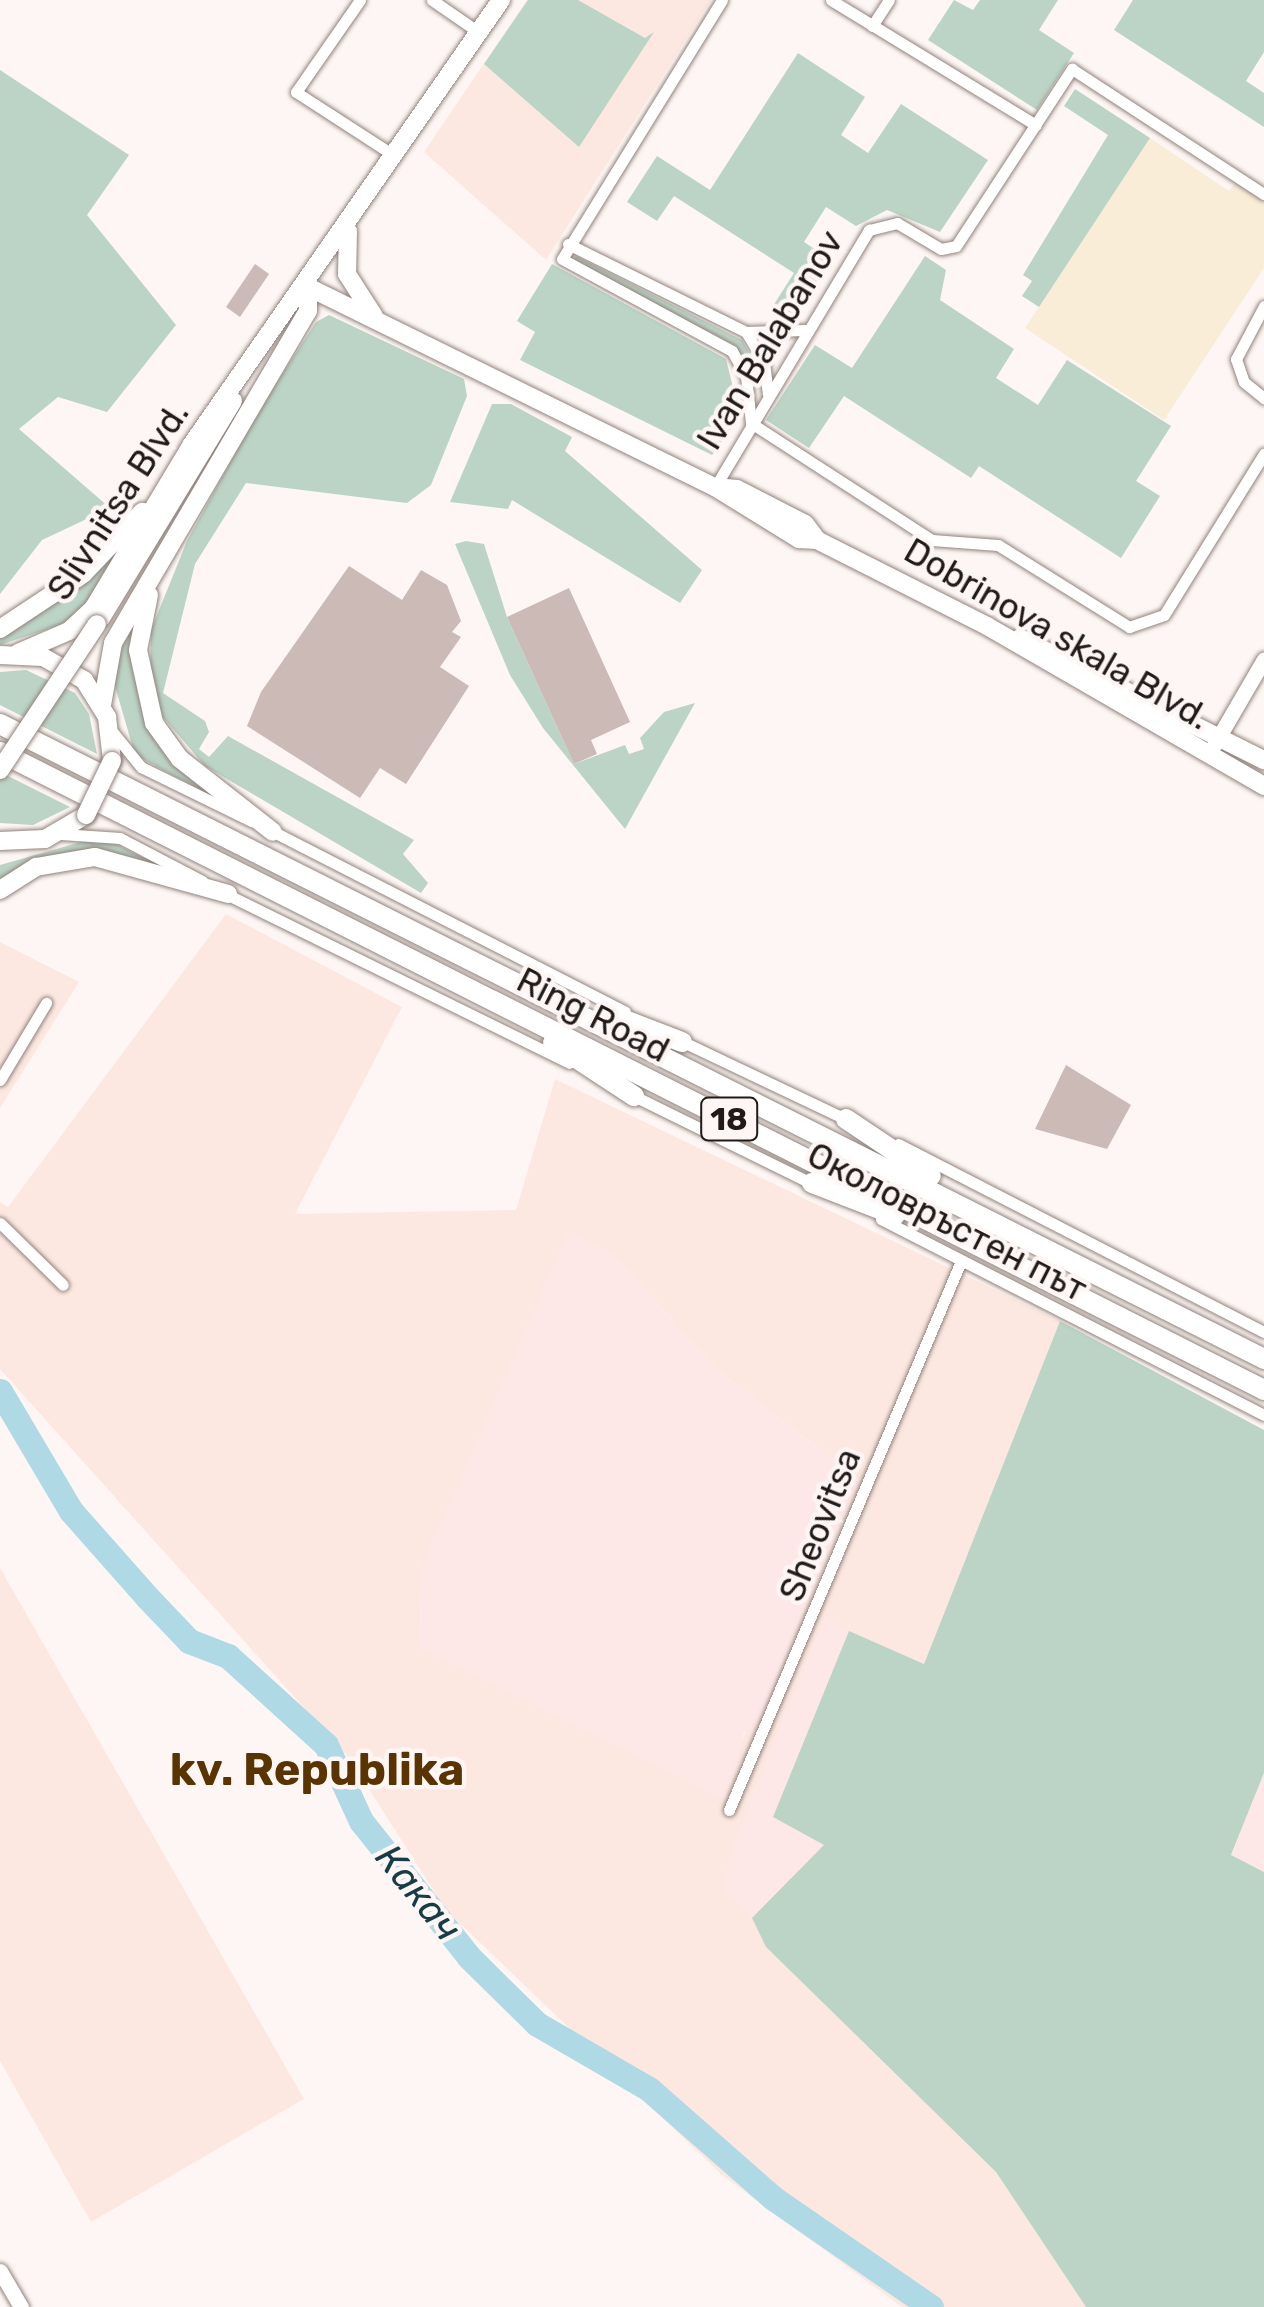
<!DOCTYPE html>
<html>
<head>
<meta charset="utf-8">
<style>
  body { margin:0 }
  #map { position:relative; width:1264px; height:2307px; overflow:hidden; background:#fdf6f4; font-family:Rubik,sans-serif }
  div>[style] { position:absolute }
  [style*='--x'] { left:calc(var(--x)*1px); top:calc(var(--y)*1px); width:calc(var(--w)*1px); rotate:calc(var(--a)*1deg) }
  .built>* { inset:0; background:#fde8e1 }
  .industrial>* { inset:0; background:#fee8e7 }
  .education>* { inset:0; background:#f9edd8 }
  .green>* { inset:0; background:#bbd4c6 }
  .river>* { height:25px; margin:-12.5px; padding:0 12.5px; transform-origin:12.5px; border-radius:12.5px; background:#aed9e5 }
  .building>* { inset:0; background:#cbbab5 }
  .roads { filter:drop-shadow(0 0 2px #91827c) drop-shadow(0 0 2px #91827c) }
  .minor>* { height:11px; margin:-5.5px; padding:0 5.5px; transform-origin:5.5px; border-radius:5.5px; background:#fff }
  .tertiary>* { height:15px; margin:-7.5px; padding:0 7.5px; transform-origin:7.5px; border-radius:7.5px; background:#fff }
  .secondary>* { height:18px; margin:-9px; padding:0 9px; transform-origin:9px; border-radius:9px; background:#fff }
  .primary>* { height:18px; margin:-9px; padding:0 9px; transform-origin:9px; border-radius:9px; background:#fff }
  .trunk>* { height:20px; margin:-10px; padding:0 10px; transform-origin:10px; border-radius:10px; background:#fff }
  .bridges { filter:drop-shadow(0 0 2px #91827c) drop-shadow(0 0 2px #91827c) }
  .primary-bridge>* { height:18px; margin:-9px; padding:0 9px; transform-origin:9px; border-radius:9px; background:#fff }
  span { translate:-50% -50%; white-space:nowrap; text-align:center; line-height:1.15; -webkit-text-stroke:9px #fdf6f4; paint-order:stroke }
  .shield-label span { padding:2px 8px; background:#fdf6f4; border:2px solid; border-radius:8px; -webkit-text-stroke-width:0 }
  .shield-label { font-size:32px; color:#201a18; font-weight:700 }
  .street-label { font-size:35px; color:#201a18 }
  .water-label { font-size:38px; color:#163d47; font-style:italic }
  .district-label { font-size:45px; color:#593400; font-weight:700 }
</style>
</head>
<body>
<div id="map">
  <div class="built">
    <i style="clip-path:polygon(527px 0,711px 0,546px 260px,424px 152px)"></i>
    <i style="clip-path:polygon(evenodd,226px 914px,402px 1007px,295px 1214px,516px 1210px,555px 1079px,1060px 1321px,924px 1664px,849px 1632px,824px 1844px,766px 1947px,996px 2172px,1086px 2307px,902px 2307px,722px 2175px,446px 1910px,349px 1758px,0 1369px,0 1202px,8px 1207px,226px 914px,612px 1253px,716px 1369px,859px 1480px,739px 1747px,420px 1649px,421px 1570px,612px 1253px)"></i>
    <i style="clip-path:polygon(0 942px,79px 982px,0 1108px)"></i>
    <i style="clip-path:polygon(0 1568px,304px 2099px,91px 2222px,0 2061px)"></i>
  </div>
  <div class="industrial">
    <i style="clip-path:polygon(568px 1232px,612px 1253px,716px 1369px,859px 1480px,759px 1723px,744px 1733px,726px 1800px,420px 1649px,421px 1570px)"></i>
    <i style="clip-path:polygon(825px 1616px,849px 1631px,773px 1817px,824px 1844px,752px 1918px,723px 1891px,731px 1850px)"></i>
    <i style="clip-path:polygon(1264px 1773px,1264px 1872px,1231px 1856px)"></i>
  </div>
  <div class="education">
    <i style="clip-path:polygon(1150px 138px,1229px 191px,1236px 182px,1264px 201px,1264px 268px,1164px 420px,1025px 328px)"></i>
  </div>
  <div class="green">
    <i style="clip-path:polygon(528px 0,578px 0,645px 38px,654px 32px,579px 147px,484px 64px)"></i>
    <i style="clip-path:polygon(954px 0,973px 10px,980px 0,1058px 0,1039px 30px,1074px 53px,1037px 110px,928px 40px)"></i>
    <i style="clip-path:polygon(1133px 0,1264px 0,1264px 52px,1246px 81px,1264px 93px,1264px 127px,1114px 30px)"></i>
    <i style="clip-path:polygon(798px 53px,865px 97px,841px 135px,868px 153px,901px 104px,988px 160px,940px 232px,887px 210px,856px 226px,826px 207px,804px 242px,831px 260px,793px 319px,773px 306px,794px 273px,674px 196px,657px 221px,627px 202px,657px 156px,710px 190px)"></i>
    <i style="clip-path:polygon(0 70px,129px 155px,87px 215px,176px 325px,107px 412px,58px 397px,19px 429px,110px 508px,42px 540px,0 594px)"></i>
    <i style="clip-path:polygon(1075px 89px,1150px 138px,1039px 307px,1022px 296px,1032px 281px,1023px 275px,1108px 135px,1064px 106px)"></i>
    <i style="clip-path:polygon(576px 256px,742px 340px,760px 372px,752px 374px,736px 346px,572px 263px)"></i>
    <i style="clip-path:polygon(925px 256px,946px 270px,940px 300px,1014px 349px,996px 378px,1038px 405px,1067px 360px,1171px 426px,1136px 481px,1160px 496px,1121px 558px,979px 466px,971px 478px,844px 396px,809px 448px,766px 420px,815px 345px,852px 368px)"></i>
    <i style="clip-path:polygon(552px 264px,726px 359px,740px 416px,712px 455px,520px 360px,535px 332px,517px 321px)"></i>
    <i style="clip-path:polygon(329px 315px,464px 379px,467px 396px,431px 485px,407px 503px,246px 483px,195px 564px,163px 693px,205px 721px,209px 732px,199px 749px,209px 757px,228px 736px,414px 840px,403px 854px,428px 883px,421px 893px,205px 766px,163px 717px,150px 674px,151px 630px,187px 541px,259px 410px,316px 322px)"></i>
    <i style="clip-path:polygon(492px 404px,511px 404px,572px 437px,565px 451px,702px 570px,680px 603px,512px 500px,508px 509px,450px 502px)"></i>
    <i style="clip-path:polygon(466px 541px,484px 544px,507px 617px,574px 764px,625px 745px,629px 754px,644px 749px,640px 738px,664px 712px,695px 703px,625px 829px,543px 728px,510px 675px,455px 544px)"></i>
    <i style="clip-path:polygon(124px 544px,78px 619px,0 645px,0 636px)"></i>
    <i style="clip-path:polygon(135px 617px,132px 662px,145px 715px,225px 803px,135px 755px,110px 669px)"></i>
    <i style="clip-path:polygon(26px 670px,75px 693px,89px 714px,97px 754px,0 705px,0 672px)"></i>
    <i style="clip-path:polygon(0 772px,70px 807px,33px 825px,0 823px)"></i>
    <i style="clip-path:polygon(88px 840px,109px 841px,177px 874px,82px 850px,46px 856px,0 882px,0 865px)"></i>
    <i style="clip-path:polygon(1060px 1321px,1264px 1430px,1264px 1773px,1231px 1855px,1264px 1872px,1264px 2307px,1086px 2307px,996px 2172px,766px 1947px,752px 1918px,824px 1845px,773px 1817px,849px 1631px,924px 1664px)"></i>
  </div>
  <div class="river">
    <i style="--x:0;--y:1391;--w:139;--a:59.4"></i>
    <i style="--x:71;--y:1511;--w:115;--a:48.5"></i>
    <i style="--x:147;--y:1597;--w:61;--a:46.3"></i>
    <i style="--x:189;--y:1641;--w:42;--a:21"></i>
    <i style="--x:228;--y:1656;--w:132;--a:42.2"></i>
    <i style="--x:326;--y:1745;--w:84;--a:65.3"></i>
    <i style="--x:361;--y:1821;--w:174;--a:51.5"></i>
    <i style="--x:469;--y:1957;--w:95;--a:44.6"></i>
    <i style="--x:537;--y:2024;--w:129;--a:30.1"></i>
    <i style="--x:649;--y:2089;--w:165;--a:41.3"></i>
    <i style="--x:773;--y:2198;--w:192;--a:34.6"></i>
  </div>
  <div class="building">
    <i style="clip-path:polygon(255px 264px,269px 274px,240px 317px,226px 307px)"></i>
    <i style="clip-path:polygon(349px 566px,402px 600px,421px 570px,447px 585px,461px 621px,452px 632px,461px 637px,440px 667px,469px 686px,406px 784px,380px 768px,360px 798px,247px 726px,261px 692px)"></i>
    <i style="clip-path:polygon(569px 588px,630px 722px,591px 740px,597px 754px,574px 764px,507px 617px)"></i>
    <i style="clip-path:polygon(1066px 1065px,1131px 1105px,1107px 1149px,1035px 1129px)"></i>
  </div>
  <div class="roads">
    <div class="minor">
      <i style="--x:360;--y:0;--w:112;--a:124.8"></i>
      <i style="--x:296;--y:92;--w:118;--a:32.9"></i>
      <i style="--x:432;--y:0;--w:55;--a:34.6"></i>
      <i style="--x:722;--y:0;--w:304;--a:121.7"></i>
      <i style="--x:562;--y:259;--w:193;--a:28.4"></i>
      <i style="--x:732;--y:351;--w:29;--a:61"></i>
      <i style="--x:746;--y:376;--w:47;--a:83.9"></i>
      <i style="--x:751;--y:423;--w:216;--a:32.9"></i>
      <i style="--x:932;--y:540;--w:66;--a:4.3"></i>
      <i style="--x:998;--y:545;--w:155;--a:32"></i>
      <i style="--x:1129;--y:627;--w:37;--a:-19"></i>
      <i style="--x:1164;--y:615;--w:190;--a:-58.2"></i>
      <i style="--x:831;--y:0;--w:240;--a:31.4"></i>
      <i style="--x:872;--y:26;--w:31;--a:-57"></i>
      <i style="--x:568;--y:244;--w:199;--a:26.3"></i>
      <i style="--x:746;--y:332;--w:58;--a:-2"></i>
      <i style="--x:1264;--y:306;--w:60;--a:117.8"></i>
      <i style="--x:1236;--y:359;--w:24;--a:71"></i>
      <i style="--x:1244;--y:382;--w:26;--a:39"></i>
      <i style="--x:746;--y:332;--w:35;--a:59"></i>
      <i style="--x:764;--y:362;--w:32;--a:83"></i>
      <i style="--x:715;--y:487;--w:300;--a:-59.1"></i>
      <i style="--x:869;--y:230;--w:29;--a:-14"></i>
      <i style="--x:897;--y:223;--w:51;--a:30.6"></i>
      <i style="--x:941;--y:249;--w:15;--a:-11"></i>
      <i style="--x:956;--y:246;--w:212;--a:-56.8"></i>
      <i style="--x:1072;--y:69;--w:229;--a:33.1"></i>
      <i style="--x:111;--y:730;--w:48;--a:51"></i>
      <i style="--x:141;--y:767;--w:123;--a:26.1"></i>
      <i style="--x:268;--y:829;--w:401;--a:27.1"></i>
      <i style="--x:61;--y:834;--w:59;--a:3.9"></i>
      <i style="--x:120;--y:838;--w:93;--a:27.7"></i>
      <i style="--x:222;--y:892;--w:387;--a:26.2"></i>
      <i style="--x:677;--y:1039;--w:191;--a:25.4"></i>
      <i style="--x:0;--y:1080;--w:90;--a:-59.1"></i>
      <i style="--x:630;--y:1094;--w:206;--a:26.2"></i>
      <i style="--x:898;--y:1144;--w:411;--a:27.2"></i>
      <i style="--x:881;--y:1219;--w:430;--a:27.1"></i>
      <i style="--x:0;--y:1223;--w:88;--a:44.5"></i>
      <i style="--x:729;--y:1810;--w:596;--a:-67.09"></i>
    </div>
    <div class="tertiary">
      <i style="--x:1214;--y:745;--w:99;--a:-59.8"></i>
      <i style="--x:0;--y:2271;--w:42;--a:59.7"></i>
    </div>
    <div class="secondary">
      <i style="--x:308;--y:287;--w:453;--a:26.2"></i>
      <i style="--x:715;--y:487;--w:99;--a:31.8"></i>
      <i style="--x:799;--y:539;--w:18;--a:3"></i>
      <i style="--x:817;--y:540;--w:191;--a:26.8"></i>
      <i style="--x:987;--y:626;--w:320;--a:30"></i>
      <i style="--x:715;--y:487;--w:22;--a:5"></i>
      <i style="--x:737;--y:489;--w:76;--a:27.2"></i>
      <i style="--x:805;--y:524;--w:20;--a:53"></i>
      <i style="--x:1020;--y:638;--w:273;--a:26.6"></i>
    </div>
    <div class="primary">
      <i style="--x:348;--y:231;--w:43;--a:91.3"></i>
      <i style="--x:347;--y:274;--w:50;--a:57.3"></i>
      <i style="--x:149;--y:595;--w:56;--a:101.3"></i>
      <i style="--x:138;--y:650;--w:75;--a:77.6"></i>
      <i style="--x:154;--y:723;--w:44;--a:54.2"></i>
      <i style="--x:180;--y:759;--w:118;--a:38.1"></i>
      <i style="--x:101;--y:618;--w:254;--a:-58.7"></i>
      <i style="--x:0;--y:629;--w:100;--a:-33.5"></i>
      <i style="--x:83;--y:574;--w:86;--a:-46.4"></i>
      <i style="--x:18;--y:653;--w:56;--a:-23.3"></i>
      <i style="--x:69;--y:631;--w:33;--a:-43"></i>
      <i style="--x:93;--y:609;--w:192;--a:-59"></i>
      <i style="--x:192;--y:444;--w:541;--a:-55.16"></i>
      <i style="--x:0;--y:655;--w:43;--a:2.7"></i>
      <i style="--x:43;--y:657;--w:47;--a:29.3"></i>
      <i style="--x:84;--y:680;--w:44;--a:58.1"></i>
      <i style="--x:107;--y:717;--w:44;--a:83.5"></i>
      <i style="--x:102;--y:705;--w:63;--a:-79.9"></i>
      <i style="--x:113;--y:643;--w:385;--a:-59.6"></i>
      <i style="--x:308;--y:311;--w:24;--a:-90"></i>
      <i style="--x:0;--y:841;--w:45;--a:-2.5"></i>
      <i style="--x:45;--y:839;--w:48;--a:-30.3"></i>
      <i style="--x:0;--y:890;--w:43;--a:-32.6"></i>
      <i style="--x:36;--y:867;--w:60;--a:-9.6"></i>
      <i style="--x:95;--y:857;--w:138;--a:15.5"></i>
    </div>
    <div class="trunk">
      <i style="--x:0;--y:724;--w:1415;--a:26.67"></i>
      <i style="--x:0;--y:752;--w:1416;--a:26.78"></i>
      <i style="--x:612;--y:1015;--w:75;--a:21.1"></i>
      <i style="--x:553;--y:1043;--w:97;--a:33.2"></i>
      <i style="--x:846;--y:1119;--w:102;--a:33.8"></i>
      <i style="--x:812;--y:1183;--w:89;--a:21.1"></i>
    </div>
  </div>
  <div class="bridges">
    <div class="primary-bridge">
      <i style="--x:0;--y:770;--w:175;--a:-56.4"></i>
      <i style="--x:86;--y:815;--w:60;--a:-64.3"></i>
    </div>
  </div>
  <div class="shield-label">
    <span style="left:729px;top:1119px">18</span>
  </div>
  <div class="street-label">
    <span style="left:770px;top:340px;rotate:-59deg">Ivan Balabanov</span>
    <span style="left:118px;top:501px;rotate:-57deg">Slivnitsa Blvd.</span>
    <span style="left:1057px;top:634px;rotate:30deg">Dobrinova skala Blvd.</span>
    <span style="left:593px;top:1015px;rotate:27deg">Ring Road</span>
    <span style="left:947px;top:1222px;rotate:27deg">Околовръстен път</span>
    <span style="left:820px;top:1525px;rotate:-68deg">Sheovitsa</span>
  </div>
  <div class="water-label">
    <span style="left:418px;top:1893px;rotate:51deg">Какач</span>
  </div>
  <div class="district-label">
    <span style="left:317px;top:1770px">kv. Republika</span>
  </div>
</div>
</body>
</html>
